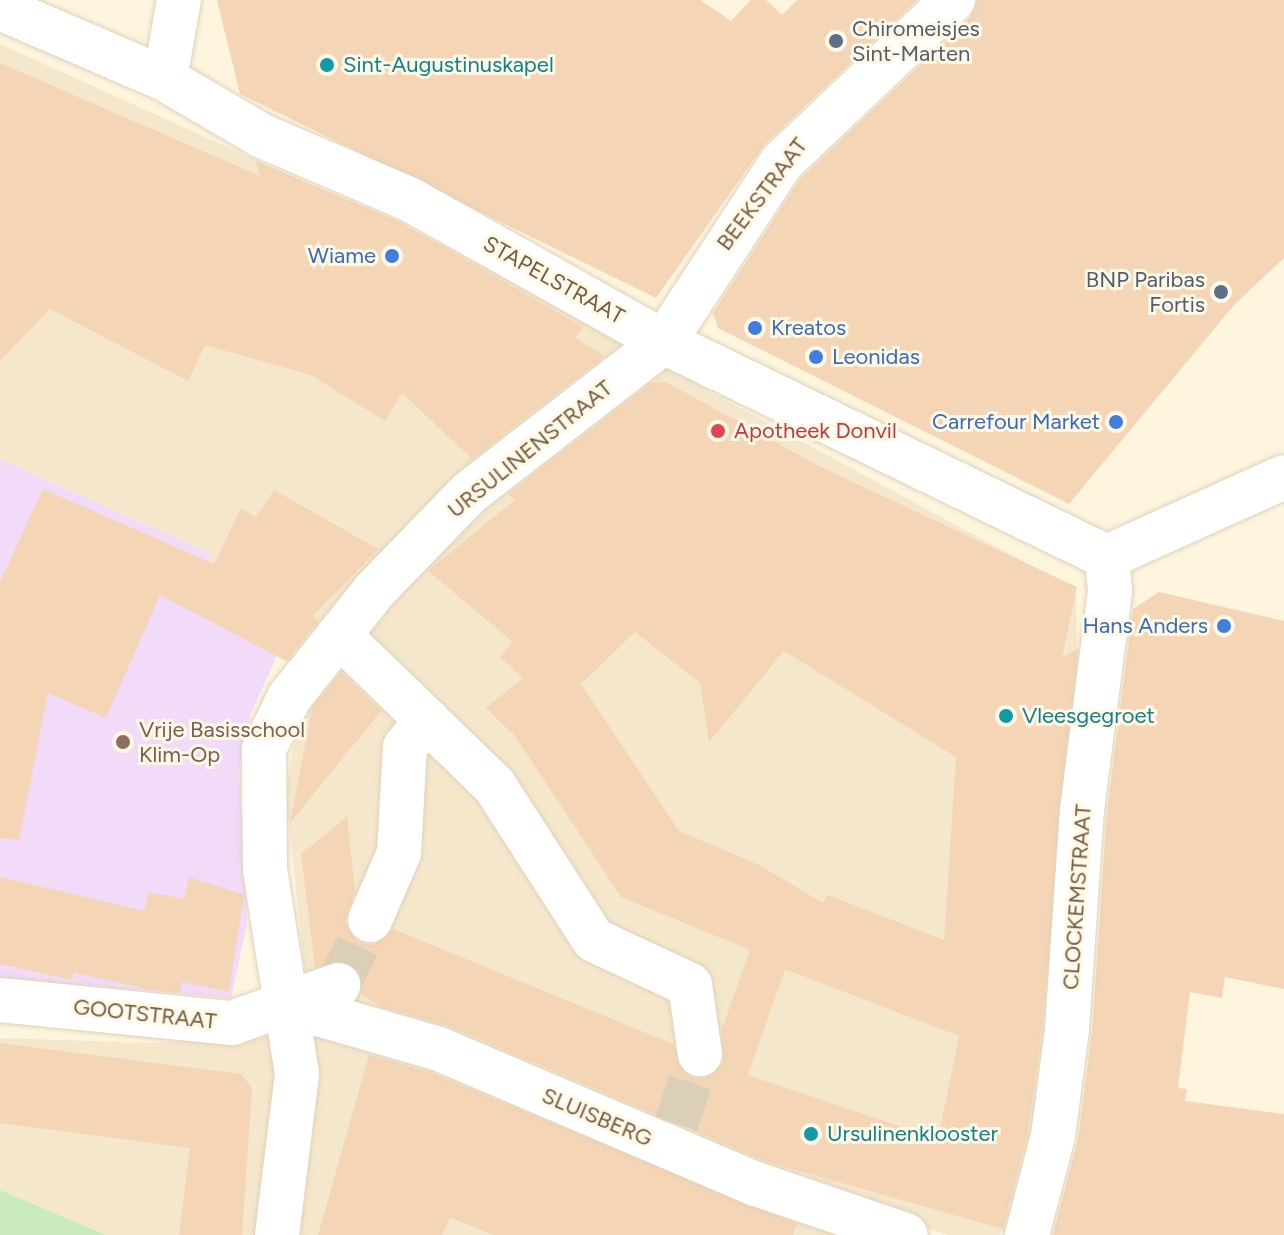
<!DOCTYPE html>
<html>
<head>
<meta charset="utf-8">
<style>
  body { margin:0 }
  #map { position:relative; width:1284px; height:1235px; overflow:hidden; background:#fdf5de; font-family:Figtree,sans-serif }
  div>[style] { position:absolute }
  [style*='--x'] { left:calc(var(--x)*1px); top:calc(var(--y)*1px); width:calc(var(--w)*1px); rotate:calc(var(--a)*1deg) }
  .residential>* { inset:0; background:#f5e7cc }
  .education>* { inset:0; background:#f2dbf9 }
  .green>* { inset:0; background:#caebbd }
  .building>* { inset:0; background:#f4d5b5 }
  .minor-tunnel>* { height:44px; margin-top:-22px; transform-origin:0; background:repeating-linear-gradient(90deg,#dbcfb8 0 44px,transparent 0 66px) }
  .roads { filter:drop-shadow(0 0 2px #e1d1ba) drop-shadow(0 0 2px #e1d1ba) }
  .minor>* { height:44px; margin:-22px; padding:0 22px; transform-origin:22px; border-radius:22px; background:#fff }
  .dots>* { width:22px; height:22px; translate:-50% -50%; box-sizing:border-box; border:4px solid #fff8e5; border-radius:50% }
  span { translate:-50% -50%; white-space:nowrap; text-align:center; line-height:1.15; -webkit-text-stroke:6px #fff8e5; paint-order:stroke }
  .service-label { font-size:22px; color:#4e5e75 }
  .left { translate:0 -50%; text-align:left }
  .right { translate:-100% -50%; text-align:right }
  .culture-label { font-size:22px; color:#0d838f }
  .street-label { font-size:22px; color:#745c45 }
  .shop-label { font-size:22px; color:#366cbe }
  .health-label { font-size:22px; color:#be3a42 }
  .education-label { font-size:22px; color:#785e54 }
</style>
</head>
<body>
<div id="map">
  <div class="residential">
    <i style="clip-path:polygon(0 44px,433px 240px,637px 347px,295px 663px,277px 656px,184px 605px,211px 554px,0 459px)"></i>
    <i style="clip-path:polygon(661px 365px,1076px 590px,1079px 734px,1046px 1084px,1013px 1224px,999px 1235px,949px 1235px,859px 1208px,342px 998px,305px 974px,286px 794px,294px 744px,318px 689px,455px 533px)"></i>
    <i style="clip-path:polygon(313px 1035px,386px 1046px,744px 1204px,847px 1235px,106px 1235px,0 1190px,0 1038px,151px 1043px)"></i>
  </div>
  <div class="education">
    <i style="clip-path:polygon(0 459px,211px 554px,184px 605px,277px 656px,251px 713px,239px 771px,247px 924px,231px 998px,0 978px)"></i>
  </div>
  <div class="green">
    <i style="clip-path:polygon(0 1190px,106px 1235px,0 1235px)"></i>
  </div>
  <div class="building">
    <i style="clip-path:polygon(217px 0,700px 0,731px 21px,751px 0,766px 0,782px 15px,797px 0,917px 0,764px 145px,656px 298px,240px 94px)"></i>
    <i style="clip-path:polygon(977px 0,1284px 0,1284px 258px,1234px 305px,1069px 504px,718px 328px,713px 313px,800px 179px,970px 18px)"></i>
    <i style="clip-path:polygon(0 63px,260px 176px,256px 161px,398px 221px,583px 327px,575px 338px,605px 356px,472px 459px,402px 393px,385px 421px,311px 375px,205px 345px,188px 381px,50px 309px,0 361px)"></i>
    <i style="clip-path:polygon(evenodd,666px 382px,821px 467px,1077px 587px,1062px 658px,1078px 648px,1042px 1027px,1028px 1131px,1003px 1229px,765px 1161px,449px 1026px,382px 1007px,361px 994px,361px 976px,343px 961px,315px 967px,301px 854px,347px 817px,355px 891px,345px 922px,359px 943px,374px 945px,393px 929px,673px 1044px,690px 1077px,704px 1079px,723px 1064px,722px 1029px,750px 950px,621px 897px,515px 736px,486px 708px,523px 678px,500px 657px,513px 642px,428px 571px,515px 500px,508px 494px,651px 383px,666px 382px,635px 632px,700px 683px,709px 742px,784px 651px,956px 757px,944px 940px,828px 895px,823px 903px,759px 865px,679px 831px,581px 684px,635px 632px,666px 382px,785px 969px,959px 1036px,938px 1139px,748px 1075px,785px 969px)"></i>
    <i style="clip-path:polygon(43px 489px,214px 564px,241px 508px,256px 517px,274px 490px,378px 549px,313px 616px,318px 621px,286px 661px,160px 595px,106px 718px,48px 693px,19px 840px,0 838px,0 582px)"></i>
    <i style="clip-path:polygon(1159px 592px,1284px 621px,1284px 989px,1225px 977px,1222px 998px,1190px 992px,1178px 1088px,1187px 1089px,1185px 1101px,1284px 1114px,1284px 1235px,1053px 1235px,1078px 1139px,1092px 1032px,1107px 812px,1133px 609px)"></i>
    <i style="clip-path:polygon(341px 672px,381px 711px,290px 823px,312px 709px)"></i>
    <i style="clip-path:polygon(0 877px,144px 911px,149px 892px,184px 899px,189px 877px,244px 895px,229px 992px,182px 982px,180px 993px,146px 989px,74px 973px,72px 980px,0 964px)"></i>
    <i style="clip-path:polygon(0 1043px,241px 1074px,252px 1088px,242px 1235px,179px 1235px,190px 1148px,0 1123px)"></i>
    <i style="clip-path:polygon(369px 1055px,431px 1073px,797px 1224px,793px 1235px,493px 1235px,450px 1217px,442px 1235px,318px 1235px)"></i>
  </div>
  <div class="minor-tunnel">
    <i style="--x:338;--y:985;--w:72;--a:-63.8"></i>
    <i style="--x:676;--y:1124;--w:74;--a:-71.1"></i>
  </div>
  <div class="roads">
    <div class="minor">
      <i style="--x:0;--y:8;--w:180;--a:23.3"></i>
      <i style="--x:165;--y:79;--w:113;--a:30.4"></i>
      <i style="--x:262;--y:136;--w:160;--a:23.2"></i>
      <i style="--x:409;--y:199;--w:292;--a:29.3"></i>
      <i style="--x:664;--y:342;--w:492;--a:25.9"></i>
      <i style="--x:165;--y:79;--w:80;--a:-80"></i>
      <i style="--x:1107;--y:557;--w:194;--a:-24.3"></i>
      <i style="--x:339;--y:635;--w:216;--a:44.1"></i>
      <i style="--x:494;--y:785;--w:184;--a:57.2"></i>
      <i style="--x:594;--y:940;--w:106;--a:25.1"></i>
      <i style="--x:690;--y:985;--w:70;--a:81.8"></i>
      <i style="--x:370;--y:920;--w:73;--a:-66.6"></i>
      <i style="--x:399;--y:853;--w:106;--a:-86.8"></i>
      <i style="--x:405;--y:747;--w:35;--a:-51"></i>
      <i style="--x:0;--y:1000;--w:233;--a:5.7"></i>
      <i style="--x:232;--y:1023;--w:113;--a:-19.7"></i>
      <i style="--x:287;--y:1005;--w:158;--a:16.1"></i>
      <i style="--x:439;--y:1049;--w:345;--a:23.1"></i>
      <i style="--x:756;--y:1184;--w:158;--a:18.8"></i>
      <i style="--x:277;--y:1235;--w:162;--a:-82.9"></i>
      <i style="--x:297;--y:1074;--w:207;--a:-98.9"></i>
      <i style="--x:265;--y:869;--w:120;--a:-90.5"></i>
      <i style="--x:264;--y:749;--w:57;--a:-63.9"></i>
      <i style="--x:289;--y:698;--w:137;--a:-51.5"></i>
      <i style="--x:374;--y:591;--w:136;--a:-45.9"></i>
      <i style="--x:469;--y:493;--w:247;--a:-37.8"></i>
      <i style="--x:664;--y:342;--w:214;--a:-56.8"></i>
      <i style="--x:781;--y:163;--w:237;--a:-43.5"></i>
      <i style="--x:1027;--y:1235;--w:102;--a:-75.3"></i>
      <i style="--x:1053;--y:1136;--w:108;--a:-82.5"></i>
      <i style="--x:1067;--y:1029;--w:220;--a:-86.1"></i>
      <i style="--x:1082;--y:810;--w:221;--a:-82.7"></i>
      <i style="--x:1110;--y:591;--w:34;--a:-95"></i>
    </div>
  </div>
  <div class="dots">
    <i style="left:836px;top:41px;background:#5c6f8a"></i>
    <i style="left:327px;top:65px;background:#0f9aa8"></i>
    <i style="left:392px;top:256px;background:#3f7fe0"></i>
    <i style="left:1221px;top:292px;background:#5c6f8a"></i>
    <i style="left:755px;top:328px;background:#3f7fe0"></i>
    <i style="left:816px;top:357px;background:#3f7fe0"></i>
    <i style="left:1116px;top:422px;background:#3f7fe0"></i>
    <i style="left:718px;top:431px;background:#e0444e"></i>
    <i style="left:1224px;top:626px;background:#3f7fe0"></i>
    <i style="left:1006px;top:716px;background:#0f9aa8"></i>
    <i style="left:123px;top:742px;background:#8d6e63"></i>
    <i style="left:811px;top:1134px;background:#0f9aa8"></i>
  </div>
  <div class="service-label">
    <span class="left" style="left:852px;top:41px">Chiromeisjes<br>Sint-Marten</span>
    <span class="right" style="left:1205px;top:292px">BNP Paribas<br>Fortis</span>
  </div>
  <div class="culture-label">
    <span class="left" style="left:343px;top:65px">Sint-Augustinuskapel</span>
    <span class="left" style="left:1022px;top:716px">Vleesgegroet</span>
    <span class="left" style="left:827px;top:1134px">Ursulinenklooster</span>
  </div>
  <div class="street-label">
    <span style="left:762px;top:194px;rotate:-53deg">BEEKSTRAAT</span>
    <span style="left:554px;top:280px;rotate:29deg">STAPELSTRAAT</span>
    <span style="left:530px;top:449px;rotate:-39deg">URSULINENSTRAAT</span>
    <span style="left:1077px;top:897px;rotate:-86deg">CLOCKEMSTRAAT</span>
    <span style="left:145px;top:1014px;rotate:6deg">GOOTSTRAAT</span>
    <span style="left:597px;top:1117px;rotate:23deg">SLUISBERG</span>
  </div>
  <div class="shop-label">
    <span class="right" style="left:376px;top:256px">Wiame</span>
    <span class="left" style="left:771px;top:328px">Kreatos</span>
    <span class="left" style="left:832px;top:357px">Leonidas</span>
    <span class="right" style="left:1100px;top:422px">Carrefour Market</span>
    <span class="right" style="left:1208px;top:626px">Hans Anders</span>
  </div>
  <div class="health-label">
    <span class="left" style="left:734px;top:431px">Apotheek Donvil</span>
  </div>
  <div class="education-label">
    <span class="left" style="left:139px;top:742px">Vrije Basisschool<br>Klim-Op</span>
  </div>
</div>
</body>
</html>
